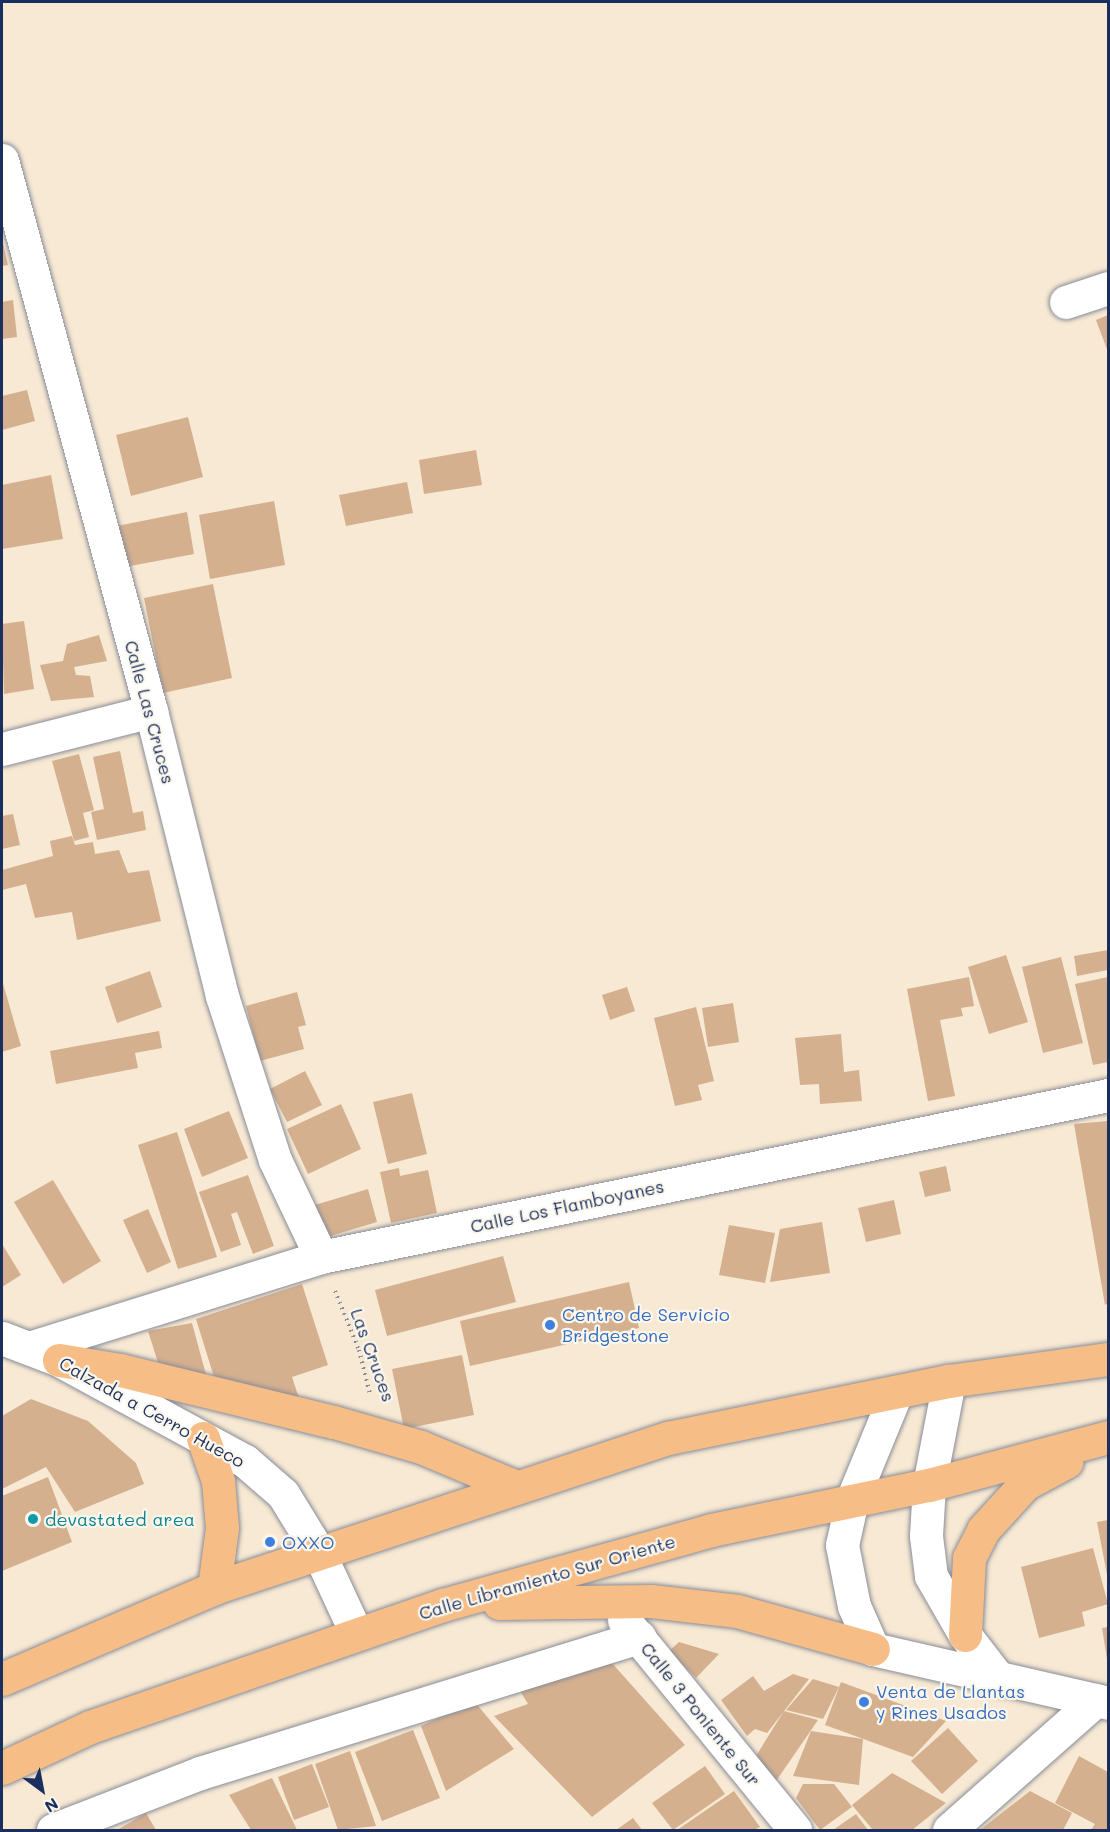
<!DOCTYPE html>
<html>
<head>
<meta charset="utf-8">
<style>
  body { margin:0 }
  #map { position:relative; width:1110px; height:1832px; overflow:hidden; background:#f7e9d3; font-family:Mali,sans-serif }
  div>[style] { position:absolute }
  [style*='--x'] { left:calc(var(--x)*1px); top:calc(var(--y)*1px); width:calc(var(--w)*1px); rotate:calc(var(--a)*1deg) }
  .building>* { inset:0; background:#d4b08f }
  .path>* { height:4px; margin-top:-2px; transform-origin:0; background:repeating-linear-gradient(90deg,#898c98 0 1.5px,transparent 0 6px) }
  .roads { filter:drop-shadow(0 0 2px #898c98) drop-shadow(0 0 2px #898c98) }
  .minor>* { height:33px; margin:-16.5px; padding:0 16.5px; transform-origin:16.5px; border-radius:16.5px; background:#fff }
  .tertiary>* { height:33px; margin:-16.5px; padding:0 16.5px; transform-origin:16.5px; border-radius:16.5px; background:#fff }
  .primary>* { height:33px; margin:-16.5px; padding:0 16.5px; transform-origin:16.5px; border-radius:16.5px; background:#f6be86 }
  .dots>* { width:16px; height:16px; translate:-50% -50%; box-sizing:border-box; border:3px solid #fbf7ec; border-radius:50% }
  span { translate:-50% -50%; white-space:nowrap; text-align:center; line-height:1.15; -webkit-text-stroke:4.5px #fbf7ec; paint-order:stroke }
  .street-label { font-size:18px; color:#1b2f5e }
  .shop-label { font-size:18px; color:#366cbe }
  .left { translate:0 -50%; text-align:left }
  .culture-label { font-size:18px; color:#0d838f }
  .frame { position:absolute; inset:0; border:3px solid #1b2f5e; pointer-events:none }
  .north { position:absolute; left:12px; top:1760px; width:60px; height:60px; -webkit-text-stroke:4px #fbf7ec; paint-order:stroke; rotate:148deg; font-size:16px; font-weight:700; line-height:24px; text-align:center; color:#1b2f5e }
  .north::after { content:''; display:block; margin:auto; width:21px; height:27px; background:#1b2f5e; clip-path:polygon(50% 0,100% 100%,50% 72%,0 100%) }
</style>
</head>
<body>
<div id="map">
  <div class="building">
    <i style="clip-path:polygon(2px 238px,8px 265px,2px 266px)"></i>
    <i style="clip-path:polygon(13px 300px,17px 337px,2px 339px,2px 302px)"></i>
    <i style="clip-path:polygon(1108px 315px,1108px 352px,1096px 320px)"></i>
    <i style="clip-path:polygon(27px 390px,35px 421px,2px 430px,2px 396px)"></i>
    <i style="clip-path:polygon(188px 417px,203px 477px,131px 496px,116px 435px)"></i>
    <i style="clip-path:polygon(476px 450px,482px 485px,424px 494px,419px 460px)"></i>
    <i style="clip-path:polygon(51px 475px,63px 539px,2px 549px,2px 485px)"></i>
    <i style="clip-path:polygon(407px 482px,413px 513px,346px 526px,339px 495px)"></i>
    <i style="clip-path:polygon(274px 501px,285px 565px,210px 579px,199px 515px)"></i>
    <i style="clip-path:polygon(187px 512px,194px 554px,125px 567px,117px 526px)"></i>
    <i style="clip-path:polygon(213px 584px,232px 678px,163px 693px,144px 598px)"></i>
    <i style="clip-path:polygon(24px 621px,34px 689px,4px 694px,2px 624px)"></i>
    <i style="clip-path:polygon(99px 635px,107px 661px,74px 667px,76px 675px,90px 676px,94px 697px,51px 701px,40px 665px,63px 661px,67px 644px)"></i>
    <i style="clip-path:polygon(120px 751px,133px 813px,143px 811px,146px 830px,97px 840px,91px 812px,104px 809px,93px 757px)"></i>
    <i style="clip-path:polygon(79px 754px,94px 810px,83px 813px,89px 837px,74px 841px,52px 761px)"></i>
    <i style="clip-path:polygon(13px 814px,20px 845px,2px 849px,2px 816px)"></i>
    <i style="clip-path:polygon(72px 836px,75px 845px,93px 842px,95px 854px,119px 850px,128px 873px,149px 870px,161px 921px,77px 940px,72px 912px,35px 918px,26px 884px,2px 890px,2px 870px,53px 856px,50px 841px)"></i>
    <i style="clip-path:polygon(1108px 950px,1108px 970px,1077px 976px,1074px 956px)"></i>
    <i style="clip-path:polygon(1006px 955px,1028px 1022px,989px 1034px,968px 967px)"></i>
    <i style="clip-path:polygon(1061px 957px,1083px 1043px,1043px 1053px,1022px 967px)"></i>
    <i style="clip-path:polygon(150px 971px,162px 1007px,117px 1023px,105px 987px)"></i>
    <i style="clip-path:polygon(969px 977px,974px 1006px,961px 1008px,963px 1016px,940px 1020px,955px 1096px,928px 1101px,907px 989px)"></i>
    <i style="clip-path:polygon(1108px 977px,1108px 1062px,1093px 1065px,1075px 984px)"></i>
    <i style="clip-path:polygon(2px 980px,21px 1046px,2px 1052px)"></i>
    <i style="clip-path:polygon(627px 987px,635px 1011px,610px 1020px,602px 995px)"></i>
    <i style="clip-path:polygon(297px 992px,306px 1025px,298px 1027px,304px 1049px,260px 1061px,246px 1006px)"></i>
    <i style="clip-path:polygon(733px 1003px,739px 1042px,708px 1047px,702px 1008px)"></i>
    <i style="clip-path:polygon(696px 1007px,714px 1081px,698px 1085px,702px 1100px,675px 1106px,654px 1018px)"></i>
    <i style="clip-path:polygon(159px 1031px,162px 1048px,135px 1053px,138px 1068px,56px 1084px,50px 1051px)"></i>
    <i style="clip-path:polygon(841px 1034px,844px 1072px,859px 1070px,862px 1101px,820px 1104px,819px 1084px,800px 1085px,795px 1038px)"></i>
    <i style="clip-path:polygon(305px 1071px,322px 1105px,287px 1122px,270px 1089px)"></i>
    <i style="clip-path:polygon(412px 1093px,427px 1154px,388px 1164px,373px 1102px)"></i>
    <i style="clip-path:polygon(341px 1104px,361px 1149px,308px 1174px,287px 1129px)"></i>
    <i style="clip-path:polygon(229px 1111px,248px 1158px,202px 1177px,184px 1129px)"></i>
    <i style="clip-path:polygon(1108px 1121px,1108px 1303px,1105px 1305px,1074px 1124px)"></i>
    <i style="clip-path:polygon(177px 1132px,217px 1257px,178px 1269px,138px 1145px)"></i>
    <i style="clip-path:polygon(946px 1166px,951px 1191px,925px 1197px,919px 1172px)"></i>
    <i style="clip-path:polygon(399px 1168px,400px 1176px,428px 1170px,437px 1213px,391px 1223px,380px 1172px)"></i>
    <i style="clip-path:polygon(248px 1175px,274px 1246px,253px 1254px,237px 1212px,231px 1214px,241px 1245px,221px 1252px,199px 1192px)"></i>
    <i style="clip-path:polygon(53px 1180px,101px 1261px,63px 1284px,14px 1202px)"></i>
    <i style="clip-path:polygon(368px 1189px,377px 1222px,324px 1238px,315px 1205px)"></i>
    <i style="clip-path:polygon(894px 1200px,901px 1234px,866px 1242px,858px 1208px)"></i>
    <i style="clip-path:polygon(148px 1209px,171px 1262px,147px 1273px,123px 1220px)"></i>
    <i style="clip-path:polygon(822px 1222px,830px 1273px,770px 1282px,780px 1229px)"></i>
    <i style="clip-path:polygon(729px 1225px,775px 1233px,765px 1283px,719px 1275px)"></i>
    <i style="clip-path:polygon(2px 1244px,21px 1275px,2px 1287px)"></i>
    <i style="clip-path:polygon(503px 1256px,516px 1302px,387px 1336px,375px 1290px)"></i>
    <i style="clip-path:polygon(629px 1282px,639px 1328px,470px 1366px,460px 1321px)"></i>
    <i style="clip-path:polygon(302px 1284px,328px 1365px,292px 1377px,302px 1407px,218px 1390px,196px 1319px)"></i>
    <i style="clip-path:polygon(192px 1323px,208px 1382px,160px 1369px,148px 1331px)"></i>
    <i style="clip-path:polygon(462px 1355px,474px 1415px,404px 1429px,392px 1369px)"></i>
    <i style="clip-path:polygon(31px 1399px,88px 1421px,136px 1463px,144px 1484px,75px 1512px,46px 1467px,2px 1489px,2px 1416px)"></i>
    <i style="clip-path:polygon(48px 1477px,72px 1542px,2px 1571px,2px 1496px)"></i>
    <i style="clip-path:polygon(1108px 1520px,1108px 1575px,1107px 1575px,1097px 1522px)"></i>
    <i style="clip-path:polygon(1093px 1548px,1108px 1604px,1082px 1612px,1085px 1626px,1039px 1638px,1021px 1567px)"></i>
    <i style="clip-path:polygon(1108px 1627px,1108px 1659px,1107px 1659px,1102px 1628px)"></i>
    <i style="clip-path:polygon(679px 1642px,719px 1654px,696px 1678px,669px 1651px)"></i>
    <i style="clip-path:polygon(611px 1662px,685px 1745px,592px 1817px,494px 1716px,528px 1704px,519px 1689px)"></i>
    <i style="clip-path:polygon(793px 1674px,809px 1679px,767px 1733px,755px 1729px,747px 1736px,721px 1700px,753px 1676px,764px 1691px)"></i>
    <i style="clip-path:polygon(813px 1679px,839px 1687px,823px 1719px,786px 1710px)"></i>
    <i style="clip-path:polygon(841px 1682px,946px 1721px,913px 1757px,825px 1725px)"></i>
    <i style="clip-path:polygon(474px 1701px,514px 1749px,446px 1791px,421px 1726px)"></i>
    <i style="clip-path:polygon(784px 1711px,818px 1720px,774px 1784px,756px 1756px)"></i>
    <i style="clip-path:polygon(948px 1728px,978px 1761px,942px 1794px,911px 1761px)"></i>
    <i style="clip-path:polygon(413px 1730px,440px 1798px,382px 1821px,355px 1752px)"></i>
    <i style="clip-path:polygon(811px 1731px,863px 1739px,859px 1785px,793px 1776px)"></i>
    <i style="clip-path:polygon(350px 1751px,376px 1826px,338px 1830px,315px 1764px)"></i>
    <i style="clip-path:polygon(1079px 1756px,1108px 1772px,1108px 1830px,1091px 1830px,1095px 1824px,1055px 1803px)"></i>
    <i style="clip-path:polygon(312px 1764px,329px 1807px,294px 1820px,278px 1777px)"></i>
    <i style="clip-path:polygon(705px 1766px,725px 1794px,673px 1830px,652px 1803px)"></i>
    <i style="clip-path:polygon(892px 1773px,946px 1803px,912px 1830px,873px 1830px,852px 1805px)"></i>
    <i style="clip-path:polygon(272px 1778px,297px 1830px,251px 1830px,229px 1795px)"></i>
    <i style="clip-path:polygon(803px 1784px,834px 1784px,852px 1807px,820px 1830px,796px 1798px)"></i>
    <i style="clip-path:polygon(734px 1791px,760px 1827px,754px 1830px,677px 1830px)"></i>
    <i style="clip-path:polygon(1030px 1791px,1072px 1813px,1063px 1830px,980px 1830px)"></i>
    <i style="clip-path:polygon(146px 1813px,156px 1830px,117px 1830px)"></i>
    <i style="clip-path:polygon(856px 1814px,868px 1830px,833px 1830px)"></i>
    <i style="clip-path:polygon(633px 1818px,642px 1830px,616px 1830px)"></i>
  </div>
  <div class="path">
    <i style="--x:335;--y:1291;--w:64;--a:67.9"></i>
    <i style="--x:359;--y:1350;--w:45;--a:76"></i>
  </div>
  <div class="roads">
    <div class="minor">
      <i style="--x:2;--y:160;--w:571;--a:74.87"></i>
      <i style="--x:151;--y:711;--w:294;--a:76"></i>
      <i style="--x:222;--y:996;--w:172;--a:72.1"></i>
      <i style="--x:275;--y:1160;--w:107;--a:64.6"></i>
      <i style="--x:1066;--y:302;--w:44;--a:-18.4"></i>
      <i style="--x:2;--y:749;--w:154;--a:-14.3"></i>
      <i style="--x:2;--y:1338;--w:61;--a:21.1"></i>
      <i style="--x:59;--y:1360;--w:212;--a:28.5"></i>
      <i style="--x:245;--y:1461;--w:50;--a:41"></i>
      <i style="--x:283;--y:1494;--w:67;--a:58.4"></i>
      <i style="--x:318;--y:1551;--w:90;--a:65.1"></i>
      <i style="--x:32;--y:1347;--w:303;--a:-17.3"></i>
      <i style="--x:321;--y:1257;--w:804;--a:-11.63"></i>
      <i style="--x:624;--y:1620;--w:271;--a:50.8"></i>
      <i style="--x:53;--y:1830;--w:158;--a:-21.2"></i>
      <i style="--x:200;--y:1773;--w:460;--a:-17.2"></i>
      <i style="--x:949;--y:1830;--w:196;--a:-41.5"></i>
    </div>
    <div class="tertiary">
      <i style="--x:949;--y:1381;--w:106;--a:100.9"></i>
      <i style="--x:929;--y:1485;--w:51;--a:93.4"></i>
      <i style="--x:926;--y:1536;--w:40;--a:82.9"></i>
      <i style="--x:931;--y:1576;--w:68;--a:60"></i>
      <i style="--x:965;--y:1635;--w:56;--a:52.3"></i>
      <i style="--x:896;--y:1393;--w:116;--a:112.4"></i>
      <i style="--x:852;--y:1500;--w:46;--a:102.5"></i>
      <i style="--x:842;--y:1545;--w:62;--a:78.9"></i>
      <i style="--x:854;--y:1606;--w:47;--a:66.2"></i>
      <i style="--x:873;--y:1649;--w:241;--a:12.9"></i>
    </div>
    <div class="primary">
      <i style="--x:59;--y:1360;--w:62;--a:9.3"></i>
      <i style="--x:120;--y:1370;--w:220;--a:13.7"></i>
      <i style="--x:334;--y:1422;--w:91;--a:16"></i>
      <i style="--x:421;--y:1447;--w:103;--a:22.8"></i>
      <i style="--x:203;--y:1438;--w:46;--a:70.8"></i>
      <i style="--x:218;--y:1481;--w:47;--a:85.1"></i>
      <i style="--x:222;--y:1528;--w:61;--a:97.6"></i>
      <i style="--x:499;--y:1603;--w:152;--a:-0.8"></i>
      <i style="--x:651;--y:1601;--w:87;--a:6.6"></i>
      <i style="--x:737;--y:1611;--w:141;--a:15.6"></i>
      <i style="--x:965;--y:1635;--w:77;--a:-87"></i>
      <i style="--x:969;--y:1558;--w:31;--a:-63"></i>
      <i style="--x:983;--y:1530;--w:62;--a:-47.6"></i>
      <i style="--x:1025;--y:1484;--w:47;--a:-28.2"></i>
      <i style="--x:2;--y:1679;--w:231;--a:-23.2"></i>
      <i style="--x:214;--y:1588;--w:478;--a:-18.3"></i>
      <i style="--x:668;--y:1438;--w:287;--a:-11.5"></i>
      <i style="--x:949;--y:1381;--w:161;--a:-7.9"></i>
      <i style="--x:2;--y:1768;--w:97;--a:-25"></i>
      <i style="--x:90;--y:1727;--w:373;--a:-19.1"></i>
      <i style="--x:443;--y:1605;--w:278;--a:-15.6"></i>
      <i style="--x:711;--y:1530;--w:223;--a:-11.7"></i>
      <i style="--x:929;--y:1485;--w:185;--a:-15"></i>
    </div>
  </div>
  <div class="dots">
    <i style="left:550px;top:1325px;background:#3f7fe0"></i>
    <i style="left:33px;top:1519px;background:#0f9aa8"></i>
    <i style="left:270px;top:1542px;background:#3f7fe0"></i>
    <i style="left:864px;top:1702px;background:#3f7fe0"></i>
  </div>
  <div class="street-label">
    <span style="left:150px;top:712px;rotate:75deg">Calle Las Cruces</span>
    <span style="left:567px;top:1206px;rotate:-12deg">Calle Los Flamboyanes</span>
    <span style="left:373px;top:1355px;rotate:70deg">Las Cruces</span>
    <span style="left:152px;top:1412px;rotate:29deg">Calzada a Cerro Hueco</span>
    <span style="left:547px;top:1577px;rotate:-16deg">Calle Libramiento Sur Oriente</span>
    <span style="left:701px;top:1714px;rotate:51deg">Calle 3 Poniente Sur</span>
  </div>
  <div class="shop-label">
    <span class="left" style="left:562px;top:1325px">Centro de Servicio<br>Bridgestone</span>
    <span class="left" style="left:282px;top:1542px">OXXO</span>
    <span class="left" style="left:876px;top:1702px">Venta de Llantas<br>y Rines Usados</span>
  </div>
  <div class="culture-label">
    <span class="left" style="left:45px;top:1519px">devastated area</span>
  </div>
  <div class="frame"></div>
  <div class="north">N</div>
</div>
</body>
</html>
